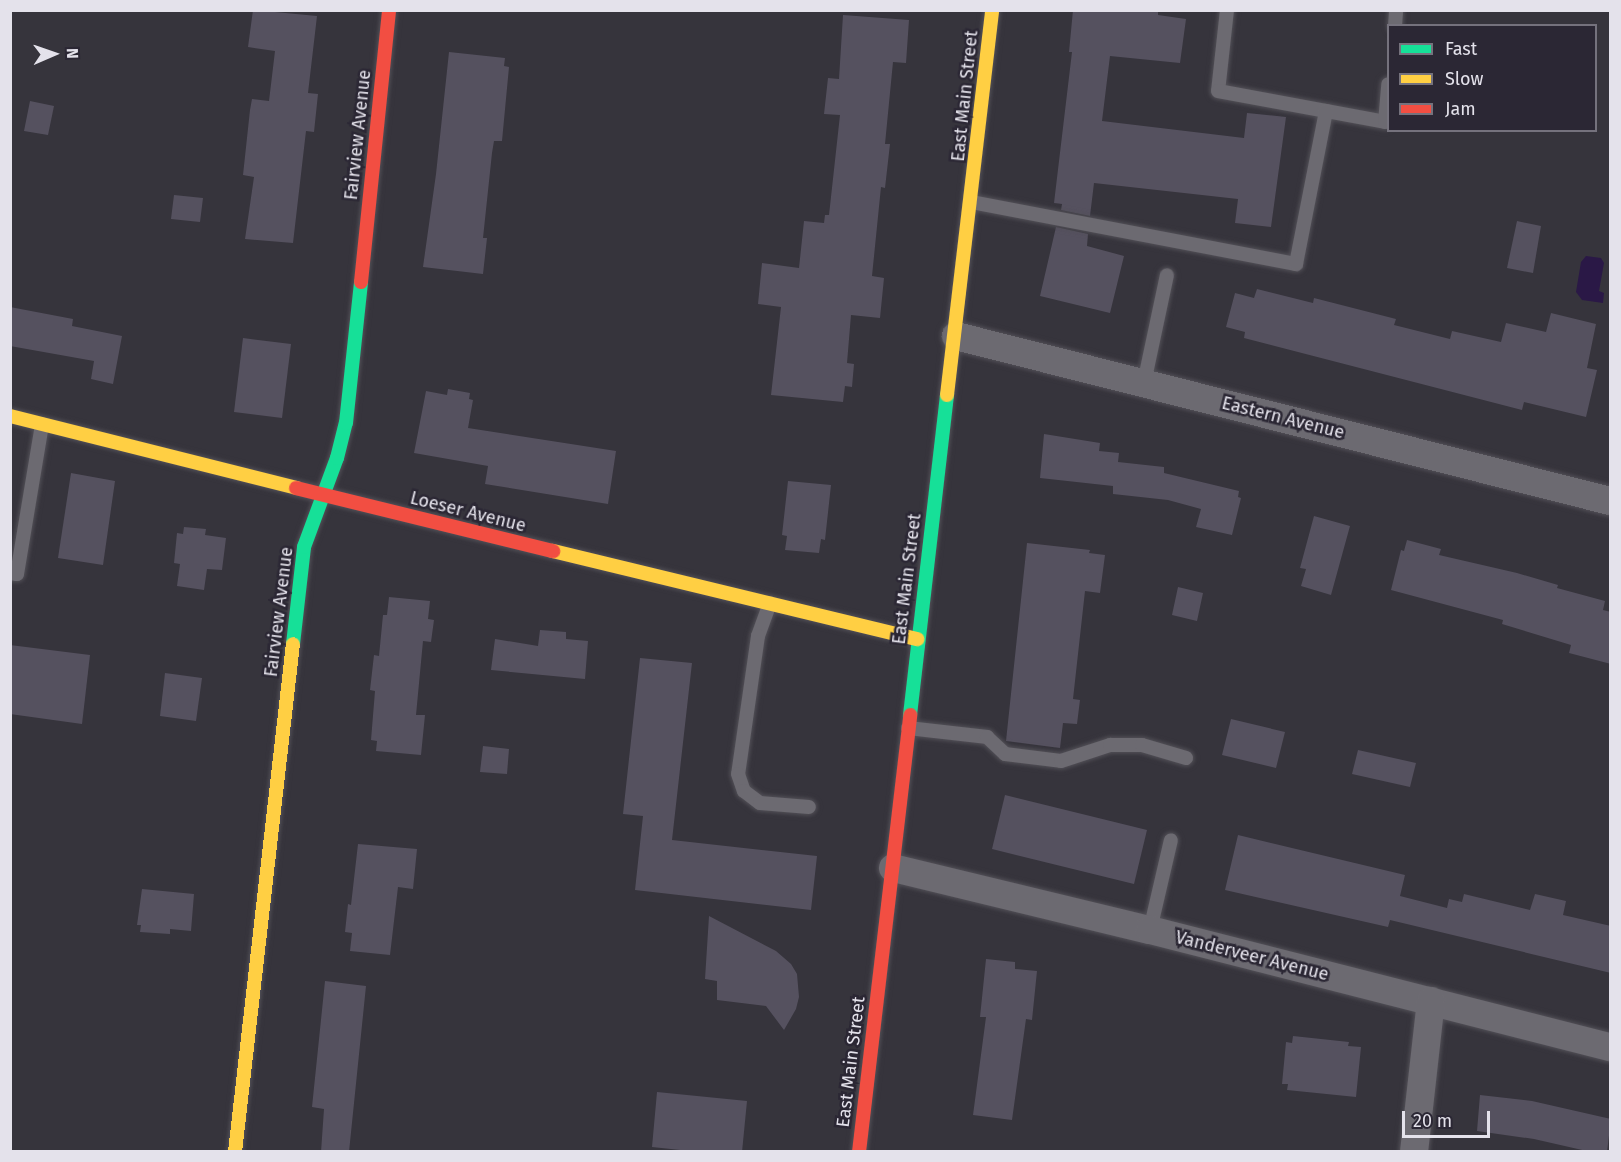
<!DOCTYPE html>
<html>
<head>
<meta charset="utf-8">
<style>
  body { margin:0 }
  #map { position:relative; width:1621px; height:1162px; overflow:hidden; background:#36343c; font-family:"Fira Sans",sans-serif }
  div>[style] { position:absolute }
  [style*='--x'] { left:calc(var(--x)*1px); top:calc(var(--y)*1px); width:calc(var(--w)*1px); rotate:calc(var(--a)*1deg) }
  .water>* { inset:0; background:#2a1846 }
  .building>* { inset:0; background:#55515f }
  .roads { filter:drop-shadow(0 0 2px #525057) drop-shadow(0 0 2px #525057) }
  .lane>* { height:14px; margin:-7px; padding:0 7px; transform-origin:7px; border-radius:7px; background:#6c6a71 }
  .street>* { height:28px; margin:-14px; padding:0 14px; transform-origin:14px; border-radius:14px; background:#6c6a71 }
  .fast>* { height:14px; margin:-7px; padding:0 7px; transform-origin:7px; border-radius:7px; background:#16e098 }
  .slow>* { height:14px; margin:-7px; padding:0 7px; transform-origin:7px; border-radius:7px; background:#ffcf43 }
  .jam>* { height:14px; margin:-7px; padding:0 7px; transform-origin:7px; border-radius:7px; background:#f24e42 }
  span { translate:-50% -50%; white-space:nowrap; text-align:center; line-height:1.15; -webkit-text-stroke:5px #2b2734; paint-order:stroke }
  .street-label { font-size:18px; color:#e4e2eb }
  .frame { position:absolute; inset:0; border:12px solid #e4e2eb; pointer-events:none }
  .legend { position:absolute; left:1387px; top:24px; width:210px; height:108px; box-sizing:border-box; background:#2b2734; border:2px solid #75727d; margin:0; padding:8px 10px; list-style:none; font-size:18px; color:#e4e2eb }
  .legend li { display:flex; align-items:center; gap:12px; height:30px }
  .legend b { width:30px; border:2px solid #75727d }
  .north { position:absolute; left:24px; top:24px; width:60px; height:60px; -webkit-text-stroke:4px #2b2734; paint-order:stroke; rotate:88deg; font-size:16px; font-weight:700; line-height:24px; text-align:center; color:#e4e2eb }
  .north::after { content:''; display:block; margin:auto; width:21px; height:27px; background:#e4e2eb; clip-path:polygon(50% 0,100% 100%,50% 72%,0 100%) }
  .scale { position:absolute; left:1402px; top:1111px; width:88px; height:27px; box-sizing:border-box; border:3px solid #e4e2eb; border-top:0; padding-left:8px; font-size:18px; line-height:21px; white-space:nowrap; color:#e4e2eb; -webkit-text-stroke:4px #2b2734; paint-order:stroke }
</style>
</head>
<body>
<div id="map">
  <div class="water">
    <i style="clip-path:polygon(1586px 256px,1601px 258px,1604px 263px,1599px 291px,1604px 293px,1603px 303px,1582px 300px,1576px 292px,1581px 262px)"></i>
  </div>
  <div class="building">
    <i style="clip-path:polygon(253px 10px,317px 16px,308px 93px,318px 94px,314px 132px,306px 131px,293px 243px,245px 239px,254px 177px,243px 175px,250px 110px,252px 99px,269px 101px,275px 51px,248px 47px)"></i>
    <i style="clip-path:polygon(1073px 10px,1158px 10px,1158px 15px,1186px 19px,1180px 63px,1110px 56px,1102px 121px,1244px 138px,1247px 113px,1286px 117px,1271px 227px,1235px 223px,1238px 199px,1094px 183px,1090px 216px,1061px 210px,1062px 204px,1054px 203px,1072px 52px,1069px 52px)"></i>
    <i style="clip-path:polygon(843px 15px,909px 20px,906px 63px,893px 62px,885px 144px,890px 144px,885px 188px,881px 187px,872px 276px,884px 278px,880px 318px,851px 315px,847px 363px,854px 364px,852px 387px,845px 386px,843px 402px,771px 395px,781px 307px,758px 304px,762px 263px,799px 268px,804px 221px,824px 223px,825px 215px,829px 215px,840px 115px,824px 114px,828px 78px,839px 79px)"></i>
    <i style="clip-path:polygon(449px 52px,505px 58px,504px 66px,509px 67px,502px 141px,494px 141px,492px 153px,483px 238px,487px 238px,483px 274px,423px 267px,436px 174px)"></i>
    <i style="clip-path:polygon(30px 101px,54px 106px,48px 135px,24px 131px)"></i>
    <i style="clip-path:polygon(174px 195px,203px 198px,200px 222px,171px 219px)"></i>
    <i style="clip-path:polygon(1517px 221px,1541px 226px,1533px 273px,1507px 268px)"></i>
    <i style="clip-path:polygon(1056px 227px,1088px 234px,1087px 246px,1124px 256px,1110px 313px,1040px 296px)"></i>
    <i style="clip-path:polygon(1257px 289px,1313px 303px,1314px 298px,1396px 319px,1394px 325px,1450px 339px,1452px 331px,1501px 342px,1506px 323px,1546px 332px,1551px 313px,1596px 324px,1587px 368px,1597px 370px,1586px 417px,1524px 402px,1522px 410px,1244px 338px,1245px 332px,1226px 327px,1235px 293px,1254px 298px)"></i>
    <i style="clip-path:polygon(10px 307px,73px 319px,72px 326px,122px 336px,113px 384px,91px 379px,94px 361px,10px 346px)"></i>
    <i style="clip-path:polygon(243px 338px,291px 344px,282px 418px,234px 412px)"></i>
    <i style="clip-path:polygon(448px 389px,470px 393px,469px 399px,473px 400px,468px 428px,616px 451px,608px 504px,485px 484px,488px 466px,414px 453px,426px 391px,447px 395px)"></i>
    <i style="clip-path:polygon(1044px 434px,1100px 443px,1099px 451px,1119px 453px,1118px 462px,1164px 467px,1164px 473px,1239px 491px,1238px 497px,1241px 498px,1232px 535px,1196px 527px,1201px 509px,1168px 500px,1113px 494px,1113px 486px,1040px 478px)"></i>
    <i style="clip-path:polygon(71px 473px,115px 481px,103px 565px,58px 558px)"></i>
    <i style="clip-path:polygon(788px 481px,831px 485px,825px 540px,821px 539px,819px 553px,785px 550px,787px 536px,782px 535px)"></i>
    <i style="clip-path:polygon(1314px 516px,1350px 526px,1331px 595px,1301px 586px,1306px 569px,1300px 568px)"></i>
    <i style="clip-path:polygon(184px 527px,206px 529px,205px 535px,226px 538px,222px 570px,207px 569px,204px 590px,177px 586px,180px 564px,174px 563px,177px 533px,183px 534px)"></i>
    <i style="clip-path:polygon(1407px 540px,1441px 549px,1439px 555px,1517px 573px,1558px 585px,1557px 588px,1605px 601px,1603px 610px,1611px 612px,1611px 664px,1569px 653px,1571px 645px,1502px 624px,1503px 620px,1391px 590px,1401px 550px,1404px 551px)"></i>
    <i style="clip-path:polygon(1027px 543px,1090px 550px,1089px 553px,1105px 555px,1100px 593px,1085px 591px,1073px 699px,1080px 700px,1077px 724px,1063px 723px,1060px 748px,1006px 741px)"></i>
    <i style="clip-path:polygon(1178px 587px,1203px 593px,1197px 621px,1172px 615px)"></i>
    <i style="clip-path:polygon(389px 597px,430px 601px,428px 619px,434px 620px,431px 642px,423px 641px,416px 715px,425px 715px,421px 755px,376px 751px,377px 741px,371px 740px,375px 691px,370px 690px,374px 655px,379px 656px,383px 615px,387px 615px)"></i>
    <i style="clip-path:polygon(540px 630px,566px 632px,566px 639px,588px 641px,585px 679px,491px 670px,495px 639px,538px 646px)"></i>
    <i style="clip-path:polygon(10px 645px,90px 655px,82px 724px,10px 714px)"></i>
    <i style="clip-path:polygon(640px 658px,692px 663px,672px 840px,817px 856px,811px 910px,635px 890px,643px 816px,623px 814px)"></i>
    <i style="clip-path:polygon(165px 673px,202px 678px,196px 721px,160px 716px)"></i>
    <i style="clip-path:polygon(1231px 719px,1285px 732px,1276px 768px,1222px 755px)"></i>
    <i style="clip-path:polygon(483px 746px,509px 749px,507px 774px,480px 772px)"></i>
    <i style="clip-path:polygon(1358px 750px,1416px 763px,1410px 787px,1352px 774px)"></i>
    <i style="clip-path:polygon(1005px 795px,1147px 830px,1134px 884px,992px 849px)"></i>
    <i style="clip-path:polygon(1238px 835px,1405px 875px,1400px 896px,1447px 908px,1449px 899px,1462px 902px,1464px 894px,1530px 910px,1535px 894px,1566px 901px,1563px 915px,1611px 926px,1611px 973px,1390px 920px,1388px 927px,1225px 890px)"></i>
    <i style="clip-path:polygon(358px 844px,417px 849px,413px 889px,398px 887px,390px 955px,350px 951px,352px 933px,345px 932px,348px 904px,351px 905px)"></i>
    <i style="clip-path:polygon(142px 889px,194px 894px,191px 931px,170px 929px,170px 934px,140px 932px,141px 925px,137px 925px)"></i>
    <i style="clip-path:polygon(709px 916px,776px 951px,791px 964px,797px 974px,799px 997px,796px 1009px,784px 1030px,766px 1006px,717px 1000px,717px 981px,705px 979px)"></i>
    <i style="clip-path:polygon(986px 959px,1015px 962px,1015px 969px,1037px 971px,1032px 1020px,1026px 1019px,1012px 1120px,973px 1115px,986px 1017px,980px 1017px)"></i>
    <i style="clip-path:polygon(325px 981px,366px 986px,349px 1152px,321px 1152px,324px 1109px,312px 1107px)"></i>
    <i style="clip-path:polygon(1293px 1036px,1349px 1042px,1348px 1046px,1361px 1047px,1356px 1097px,1287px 1090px,1288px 1084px,1282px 1084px,1286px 1042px,1292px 1043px)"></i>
    <i style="clip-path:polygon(657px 1092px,747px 1101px,742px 1152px,699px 1152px,652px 1147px)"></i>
    <i style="clip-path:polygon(1480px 1095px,1532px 1101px,1611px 1119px,1607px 1152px,1591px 1152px,1534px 1139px,1477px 1131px)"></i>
  </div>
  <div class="roads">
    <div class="lane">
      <i style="--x:1227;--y:10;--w:81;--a:96.3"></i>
      <i style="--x:1218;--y:91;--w:170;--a:10.5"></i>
      <i style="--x:1385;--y:122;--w:38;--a:-85"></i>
      <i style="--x:1395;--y:26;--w:16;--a:-86"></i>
      <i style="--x:971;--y:202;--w:331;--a:10.8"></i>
      <i style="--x:1296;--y:264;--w:156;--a:-78.9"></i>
      <i style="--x:1144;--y:383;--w:110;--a:-78"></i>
      <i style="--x:10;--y:573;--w:7;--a:8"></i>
      <i style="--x:17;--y:574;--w:152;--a:-80.5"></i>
      <i style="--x:770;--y:603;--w:35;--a:110"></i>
      <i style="--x:758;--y:636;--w:139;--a:98.2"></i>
      <i style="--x:738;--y:774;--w:18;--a:71"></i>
      <i style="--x:744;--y:791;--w:20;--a:37"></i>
      <i style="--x:760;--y:803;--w:49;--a:4.7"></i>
      <i style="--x:908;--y:728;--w:80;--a:6.5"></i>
      <i style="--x:987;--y:737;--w:25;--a:43"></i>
      <i style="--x:1005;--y:754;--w:56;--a:7.1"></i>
      <i style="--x:1061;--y:761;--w:52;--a:-18.1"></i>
      <i style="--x:1110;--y:745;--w:32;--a:0"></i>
      <i style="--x:1142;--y:745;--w:46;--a:16.5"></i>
      <i style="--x:1150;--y:930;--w:92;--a:-76.9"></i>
    </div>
    <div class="street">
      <i style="--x:956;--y:336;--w:674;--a:14.16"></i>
      <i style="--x:893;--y:868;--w:264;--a:13.6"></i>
      <i style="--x:1150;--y:930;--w:475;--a:14.3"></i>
      <i style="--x:1414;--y:1152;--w:152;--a:-83.6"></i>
    </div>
    <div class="fast">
      <i style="--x:293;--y:644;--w:98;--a:-83.5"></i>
      <i style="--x:304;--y:547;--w:95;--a:-69.7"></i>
      <i style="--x:337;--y:458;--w:36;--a:-76"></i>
      <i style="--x:346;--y:423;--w:142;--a:-83.9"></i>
      <i style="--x:910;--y:715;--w:322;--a:-83.4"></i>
    </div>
    <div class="slow">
      <i style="--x:947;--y:395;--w:388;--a:-83.3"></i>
      <i style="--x:10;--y:416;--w:295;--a:14.1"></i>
      <i style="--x:553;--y:551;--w:375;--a:13.6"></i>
      <i style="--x:235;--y:1152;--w:511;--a:-83.49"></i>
    </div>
    <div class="jam">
      <i style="--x:361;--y:282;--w:273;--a:-84.1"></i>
      <i style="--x:296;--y:488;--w:265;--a:13.8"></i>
      <i style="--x:859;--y:1152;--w:440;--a:-83.3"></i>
    </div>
  </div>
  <div class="street-label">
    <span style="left:965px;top:96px;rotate:-84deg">East Main Street</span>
    <span style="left:358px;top:135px;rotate:-84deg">Fairview Avenue</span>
    <span style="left:1283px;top:418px;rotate:14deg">Eastern Avenue</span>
    <span style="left:468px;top:512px;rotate:14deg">Loeser Avenue</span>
    <span style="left:907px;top:579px;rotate:-83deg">East Main Street</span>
    <span style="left:279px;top:612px;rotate:-83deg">Fairview Avenue</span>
    <span style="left:1252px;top:956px;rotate:14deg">Vanderveer Avenue</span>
    <span style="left:851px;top:1062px;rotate:-83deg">East Main Street</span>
  </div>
  <div class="frame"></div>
  <ul class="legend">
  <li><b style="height:8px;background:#16e098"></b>Fast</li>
  <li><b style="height:8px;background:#ffcf43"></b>Slow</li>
  <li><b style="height:8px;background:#f24e42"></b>Jam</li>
  </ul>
  <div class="north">N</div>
  <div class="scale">20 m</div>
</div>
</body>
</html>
